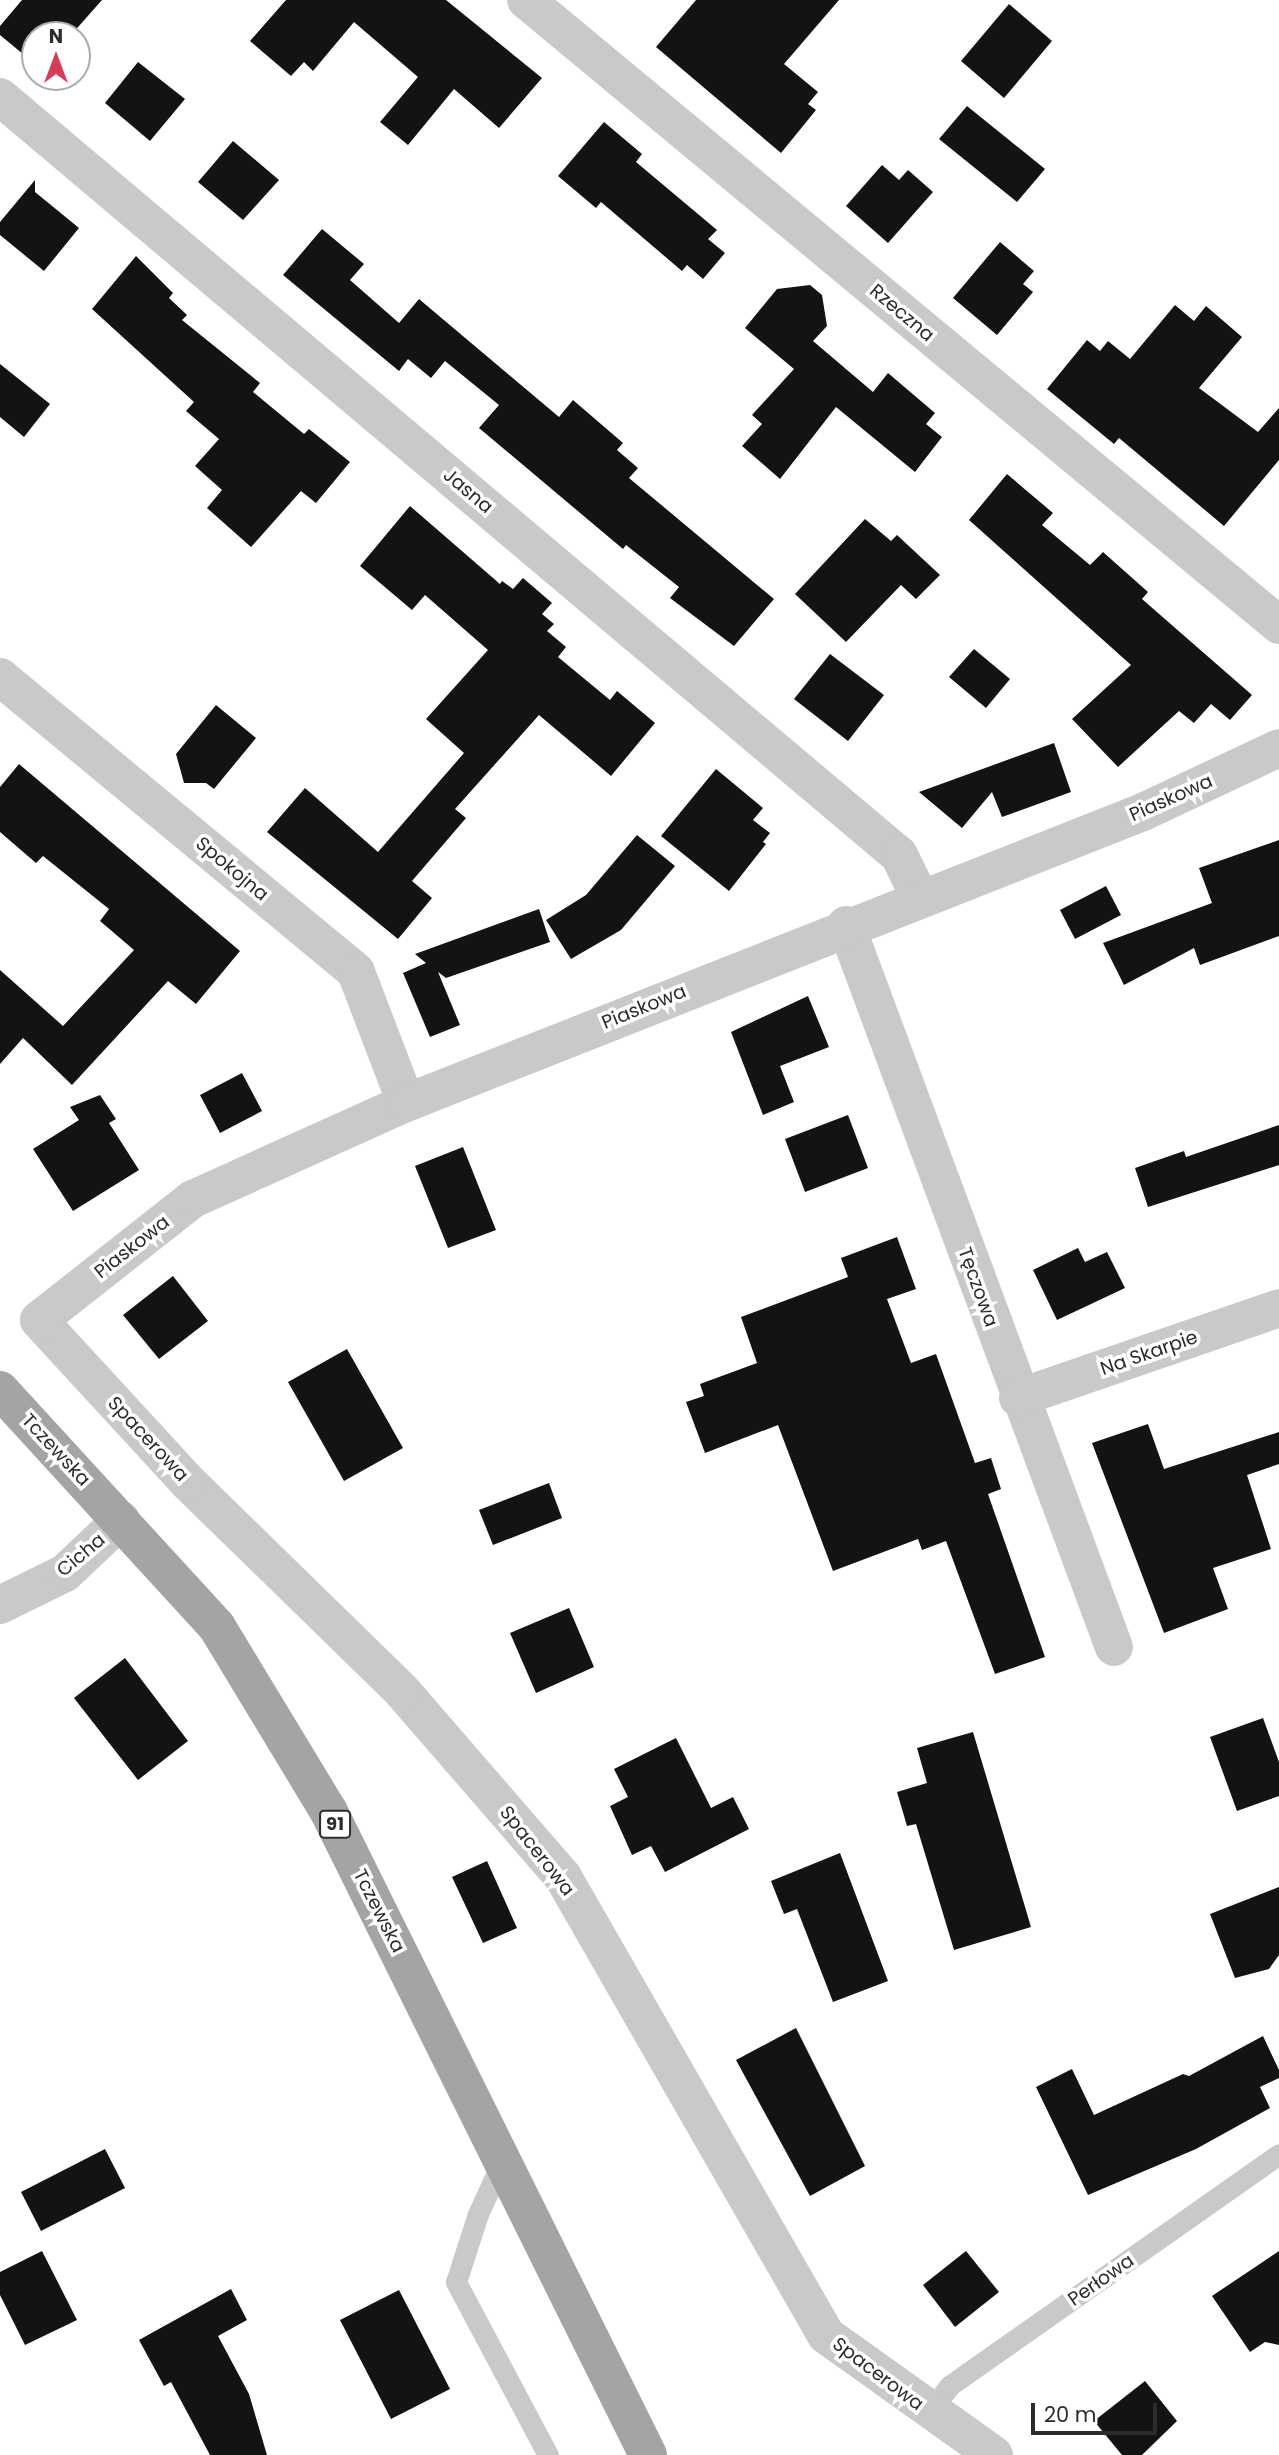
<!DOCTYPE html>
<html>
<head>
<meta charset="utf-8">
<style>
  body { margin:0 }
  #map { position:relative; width:1279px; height:2455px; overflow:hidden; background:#fff; font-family:Poppins,sans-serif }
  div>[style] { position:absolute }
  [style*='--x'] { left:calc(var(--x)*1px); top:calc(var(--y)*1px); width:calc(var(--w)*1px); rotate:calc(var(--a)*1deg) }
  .building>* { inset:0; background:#131313 }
  .lane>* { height:21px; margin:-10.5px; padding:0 10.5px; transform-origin:10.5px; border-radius:10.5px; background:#c9c9c9 }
  .street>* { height:38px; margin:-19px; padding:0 19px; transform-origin:19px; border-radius:19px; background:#c9c9c9 }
  .primary>* { height:38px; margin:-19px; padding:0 19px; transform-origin:19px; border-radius:19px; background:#a4a4a4 }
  span { translate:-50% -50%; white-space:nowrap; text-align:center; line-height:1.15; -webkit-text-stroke:7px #fff; paint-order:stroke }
  .shield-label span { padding:2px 5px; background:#fff; border:2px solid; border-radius:5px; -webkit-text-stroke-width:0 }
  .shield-label { font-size:18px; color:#2c2c2c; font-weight:700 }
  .street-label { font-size:19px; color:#2c2c2c }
  .north { position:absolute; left:21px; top:21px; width:70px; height:70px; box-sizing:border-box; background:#fff; border:2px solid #ababab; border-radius:50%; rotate:0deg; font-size:19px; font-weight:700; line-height:28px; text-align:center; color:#2c2c2c }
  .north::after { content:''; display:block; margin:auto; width:24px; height:32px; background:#d43d55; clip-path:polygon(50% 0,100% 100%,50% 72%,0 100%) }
  .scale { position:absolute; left:1031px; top:2403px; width:126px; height:32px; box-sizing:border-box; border:4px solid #2c2c2c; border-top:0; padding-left:9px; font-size:21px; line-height:24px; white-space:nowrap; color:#2c2c2c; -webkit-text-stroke:5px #fff; paint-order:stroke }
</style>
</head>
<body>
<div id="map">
  <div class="building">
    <i style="clip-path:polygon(22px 0,102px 0,71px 35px,35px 35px,35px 64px,0 35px,0 26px)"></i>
    <i style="clip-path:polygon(286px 0,446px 0,542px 78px,499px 128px,454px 89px,408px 145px,380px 122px,418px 77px,354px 22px,313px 71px,304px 62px,291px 76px,250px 41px)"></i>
    <i style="clip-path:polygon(696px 0,839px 0,784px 64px,818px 92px,808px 104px,816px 110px,781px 153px,656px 47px)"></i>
    <i style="clip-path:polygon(1009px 4px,1052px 41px,1004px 98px,961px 61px)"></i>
    <i style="clip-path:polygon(138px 62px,185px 99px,150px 141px,105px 103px)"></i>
    <i style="clip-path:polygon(967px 106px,1045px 169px,1017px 202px,939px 139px)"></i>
    <i style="clip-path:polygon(604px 122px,642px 154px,636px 162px,717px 230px,708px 239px,725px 253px,703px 279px,687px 265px,682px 271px,601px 202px,596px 208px,558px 176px)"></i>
    <i style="clip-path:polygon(233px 141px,279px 180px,243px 220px,198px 182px)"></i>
    <i style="clip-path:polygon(882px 165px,899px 180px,908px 170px,933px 192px,888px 243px,846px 206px)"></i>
    <i style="clip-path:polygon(35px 180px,35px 192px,79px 228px,44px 271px,0 235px,0 222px)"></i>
    <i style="clip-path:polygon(322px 229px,364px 264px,350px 280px,399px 323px,419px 299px,559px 417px,573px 400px,623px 443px,617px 450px,638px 468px,629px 478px,774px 599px,734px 646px,670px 598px,679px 587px,626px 545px,623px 549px,479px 428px,499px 405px,445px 361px,431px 378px,408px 359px,399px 371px,283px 275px)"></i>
    <i style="clip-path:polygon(1000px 242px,1034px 271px,1023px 284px,1033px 292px,997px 335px,953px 298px)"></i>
    <i style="clip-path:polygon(136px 256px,173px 293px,169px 298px,187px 315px,182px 320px,260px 383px,253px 392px,304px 434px,309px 429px,350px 462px,316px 503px,301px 491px,251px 547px,207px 508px,222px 490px,195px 466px,219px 439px,186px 411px,194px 402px,92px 309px)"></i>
    <i style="clip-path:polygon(810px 285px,822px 295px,827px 326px,813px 341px,873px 392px,888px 373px,935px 413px,926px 424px,942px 437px,915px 472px,836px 407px,780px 479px,742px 446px,762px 424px,752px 415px,794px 369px,745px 328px,777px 289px)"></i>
    <i style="clip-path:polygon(1175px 305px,1194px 321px,1206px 306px,1242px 337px,1199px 388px,1258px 432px,1279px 408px,1279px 460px,1224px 526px,1119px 438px,1114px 444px,1047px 389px,1087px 340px,1100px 351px,1108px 341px,1130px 359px)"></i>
    <i style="clip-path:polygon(0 364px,50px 404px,24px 437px,0 417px)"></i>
    <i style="clip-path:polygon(1007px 474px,1053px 513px,1042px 525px,1090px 565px,1103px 552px,1148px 592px,1142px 599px,1252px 695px,1230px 720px,1211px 704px,1194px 723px,1179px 711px,1118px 767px,1072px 719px,1131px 665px,969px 520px)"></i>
    <i style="clip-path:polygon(410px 506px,500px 584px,502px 581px,513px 589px,523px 578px,552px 603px,542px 614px,554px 624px,547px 631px,566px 647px,558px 657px,610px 700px,617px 691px,655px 723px,611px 776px,539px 715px,455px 809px,466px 818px,412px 881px,432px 898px,398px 939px,267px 832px,305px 788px,378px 852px,464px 753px,426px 719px,488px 650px,425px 595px,412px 610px,360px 566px)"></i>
    <i style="clip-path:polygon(865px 519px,891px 541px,897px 535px,940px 575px,916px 599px,901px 585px,846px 642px,795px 594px)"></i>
    <i style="clip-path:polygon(974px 649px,1010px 679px,986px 708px,949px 677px)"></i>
    <i style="clip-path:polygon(830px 654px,884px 695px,848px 741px,794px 699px)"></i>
    <i style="clip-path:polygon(216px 705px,256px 738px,214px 789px,206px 783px,184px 783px,176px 754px)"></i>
    <i style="clip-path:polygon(1054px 743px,1071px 792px,1002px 817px,992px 792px,962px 828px,919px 792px)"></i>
    <i style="clip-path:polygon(19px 764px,240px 951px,196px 1004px,168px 981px,72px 1085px,23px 1038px,0 1064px,0 970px,63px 1026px,134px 950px,100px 921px,109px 909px,43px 856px,36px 863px,0 832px,0 787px)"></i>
    <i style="clip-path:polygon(716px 769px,763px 808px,753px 820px,770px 833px,763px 842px,766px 844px,729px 891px,661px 836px)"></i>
    <i style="clip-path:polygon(637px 835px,675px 866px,621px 930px,571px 959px,546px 920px,586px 895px)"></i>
    <i style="clip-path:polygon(1279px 840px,1279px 936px,1200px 965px,1194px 948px,1124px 985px,1103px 943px,1212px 903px,1199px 868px)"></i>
    <i style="clip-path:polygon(1106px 886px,1121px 915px,1075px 939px,1060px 910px)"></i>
    <i style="clip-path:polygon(539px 909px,550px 942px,446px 978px,438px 972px,460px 1025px,430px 1037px,403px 973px,426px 963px,415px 954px)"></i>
    <i style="clip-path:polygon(808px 996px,829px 1047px,780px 1066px,794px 1102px,763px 1115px,731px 1032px)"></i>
    <i style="clip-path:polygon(242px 1073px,262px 1111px,220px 1133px,200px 1095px)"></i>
    <i style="clip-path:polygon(100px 1095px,116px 1119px,109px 1123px,139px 1170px,73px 1211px,33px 1149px,79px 1120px,70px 1107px)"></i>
    <i style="clip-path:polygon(848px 1115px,868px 1168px,805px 1192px,785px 1139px)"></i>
    <i style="clip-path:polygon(1279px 1125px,1279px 1165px,1148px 1207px,1135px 1168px,1184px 1151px,1186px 1157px)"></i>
    <i style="clip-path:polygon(463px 1147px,496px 1230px,448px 1248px,415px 1166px)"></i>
    <i style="clip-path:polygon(897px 1237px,916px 1289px,887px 1299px,911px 1363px,936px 1354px,975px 1463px,991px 1458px,1001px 1489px,988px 1494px,1045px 1657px,995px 1674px,946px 1541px,922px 1550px,918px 1539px,833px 1571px,778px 1425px,705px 1453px,686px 1402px,704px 1396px,700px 1384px,757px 1363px,741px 1317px,848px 1277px,841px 1258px)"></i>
    <i style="clip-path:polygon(1078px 1248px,1085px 1262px,1107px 1252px,1125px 1288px,1057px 1320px,1033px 1270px)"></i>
    <i style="clip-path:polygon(173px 1276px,208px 1321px,159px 1359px,123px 1315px)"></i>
    <i style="clip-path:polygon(347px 1349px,403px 1448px,344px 1481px,288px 1382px)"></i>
    <i style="clip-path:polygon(1148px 1424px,1164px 1469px,1279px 1432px,1279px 1464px,1247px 1475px,1271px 1549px,1213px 1568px,1228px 1609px,1164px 1633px,1092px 1443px)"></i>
    <i style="clip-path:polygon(549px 1483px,562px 1518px,493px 1545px,479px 1510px)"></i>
    <i style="clip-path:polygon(569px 1608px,594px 1667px,536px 1693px,510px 1633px)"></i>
    <i style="clip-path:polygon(125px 1658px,188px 1741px,138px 1780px,74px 1698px)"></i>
    <i style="clip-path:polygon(1263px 1718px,1279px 1762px,1279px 1796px,1237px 1811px,1210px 1737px)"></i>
    <i style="clip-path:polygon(973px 1732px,1031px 1927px,954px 1950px,916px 1824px,907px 1826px,897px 1792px,927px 1783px,917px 1748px)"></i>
    <i style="clip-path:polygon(676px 1738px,711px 1808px,733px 1797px,749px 1829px,665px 1872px,651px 1846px,632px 1855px,610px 1806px,628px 1797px,614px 1769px)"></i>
    <i style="clip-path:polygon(840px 1853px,888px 1981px,833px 2002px,797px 1909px,784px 1914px,771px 1881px)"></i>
    <i style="clip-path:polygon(487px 1861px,517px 1928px,483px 1943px,452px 1877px)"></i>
    <i style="clip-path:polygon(1279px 1887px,1279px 1955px,1269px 1969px,1235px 1978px,1210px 1914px)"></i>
    <i style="clip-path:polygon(796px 2028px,865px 2166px,810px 2196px,736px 2060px)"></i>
    <i style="clip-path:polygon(1263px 2036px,1279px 2070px,1279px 2078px,1260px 2087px,1270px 2108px,1196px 2149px,1088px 2195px,1036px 2087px,1072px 2069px,1094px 2115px,1183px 2074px,1189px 2076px)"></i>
    <i style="clip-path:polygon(105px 2149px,125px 2188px,41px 2231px,21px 2192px)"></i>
    <i style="clip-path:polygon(42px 2251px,77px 2320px,25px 2345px,0 2295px,0 2272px)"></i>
    <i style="clip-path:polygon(966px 2251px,999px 2292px,955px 2327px,923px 2285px)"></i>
    <i style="clip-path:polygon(1279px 2251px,1279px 2345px,1265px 2342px,1250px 2352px,1212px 2296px)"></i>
    <i style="clip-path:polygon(231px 2289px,247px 2320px,218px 2336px,249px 2394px,267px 2455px,210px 2455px,171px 2382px,164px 2386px,139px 2340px)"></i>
    <i style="clip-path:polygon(399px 2290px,450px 2389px,391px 2419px,340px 2320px)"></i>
    <i style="clip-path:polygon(1145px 2381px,1177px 2421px,1142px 2455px,1122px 2455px,1094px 2421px)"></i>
  </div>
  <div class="lane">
    <i style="--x:504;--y:2157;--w:63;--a:114.5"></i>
    <i style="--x:478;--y:2214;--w:71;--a:107.9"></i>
    <i style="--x:456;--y:2282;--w:196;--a:62"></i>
    <i style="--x:929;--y:2412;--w:33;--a:-52"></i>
    <i style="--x:949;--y:2386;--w:403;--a:-35.1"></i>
  </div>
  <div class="street">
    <i style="--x:526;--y:0;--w:979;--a:39.69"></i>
    <i style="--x:0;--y:97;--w:1176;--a:40.14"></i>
    <i style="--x:899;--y:855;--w:48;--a:64"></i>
    <i style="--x:0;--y:677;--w:462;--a:39.6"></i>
    <i style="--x:356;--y:972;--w:140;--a:69.1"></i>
    <i style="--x:846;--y:925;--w:770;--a:69.64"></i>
    <i style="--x:1018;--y:1398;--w:276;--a:-19"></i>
    <i style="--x:0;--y:1605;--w:72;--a:-26.2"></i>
    <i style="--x:65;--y:1573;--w:77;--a:-43.4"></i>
    <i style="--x:994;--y:2455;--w:206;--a:-144.5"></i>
    <i style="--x:826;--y:2335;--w:528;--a:-119.87"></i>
    <i style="--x:563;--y:1877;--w:246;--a:-130.9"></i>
    <i style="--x:402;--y:1691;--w:302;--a:-135.7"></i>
    <i style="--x:186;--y:1480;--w:217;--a:-132.6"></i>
    <i style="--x:39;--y:1320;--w:196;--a:-38.2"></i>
    <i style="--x:193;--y:1199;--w:234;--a:-24.3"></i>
    <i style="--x:406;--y:1103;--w:792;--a:-21.55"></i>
    <i style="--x:1143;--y:812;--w:150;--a:-25.2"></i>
  </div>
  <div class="primary">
    <i style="--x:0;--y:1390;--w:321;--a:47.5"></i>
    <i style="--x:217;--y:1627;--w:214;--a:58.8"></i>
    <i style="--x:328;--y:1810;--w:720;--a:63.61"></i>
  </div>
  <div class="shield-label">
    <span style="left:335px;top:1824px">91</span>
  </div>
  <div class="street-label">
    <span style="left:902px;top:313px;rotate:40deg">Rzeczna</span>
    <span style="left:468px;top:491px;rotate:40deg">Jasna</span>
    <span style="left:1171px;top:798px;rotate:-24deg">Piaskowa</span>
    <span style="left:232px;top:869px;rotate:40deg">Spokojna</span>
    <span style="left:644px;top:1007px;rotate:-22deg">Piaskowa</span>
    <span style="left:132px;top:1247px;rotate:-38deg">Piaskowa</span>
    <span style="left:978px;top:1287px;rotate:70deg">Tęczowa</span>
    <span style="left:1149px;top:1353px;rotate:-19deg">Na Skarpie</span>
    <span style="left:148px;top:1439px;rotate:47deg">Spacerowa</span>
    <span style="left:56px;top:1450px;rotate:47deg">Tczewska</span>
    <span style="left:81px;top:1555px;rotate:-40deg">Cicha</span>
    <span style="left:537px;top:1851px;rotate:52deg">Spacerowa</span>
    <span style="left:379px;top:1911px;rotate:63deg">Tczewska</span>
    <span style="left:1101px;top:2280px;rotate:-35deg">Perłowa</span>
    <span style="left:878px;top:2374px;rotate:37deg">Spacerowa</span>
  </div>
  <div class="north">N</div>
  <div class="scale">20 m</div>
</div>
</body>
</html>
